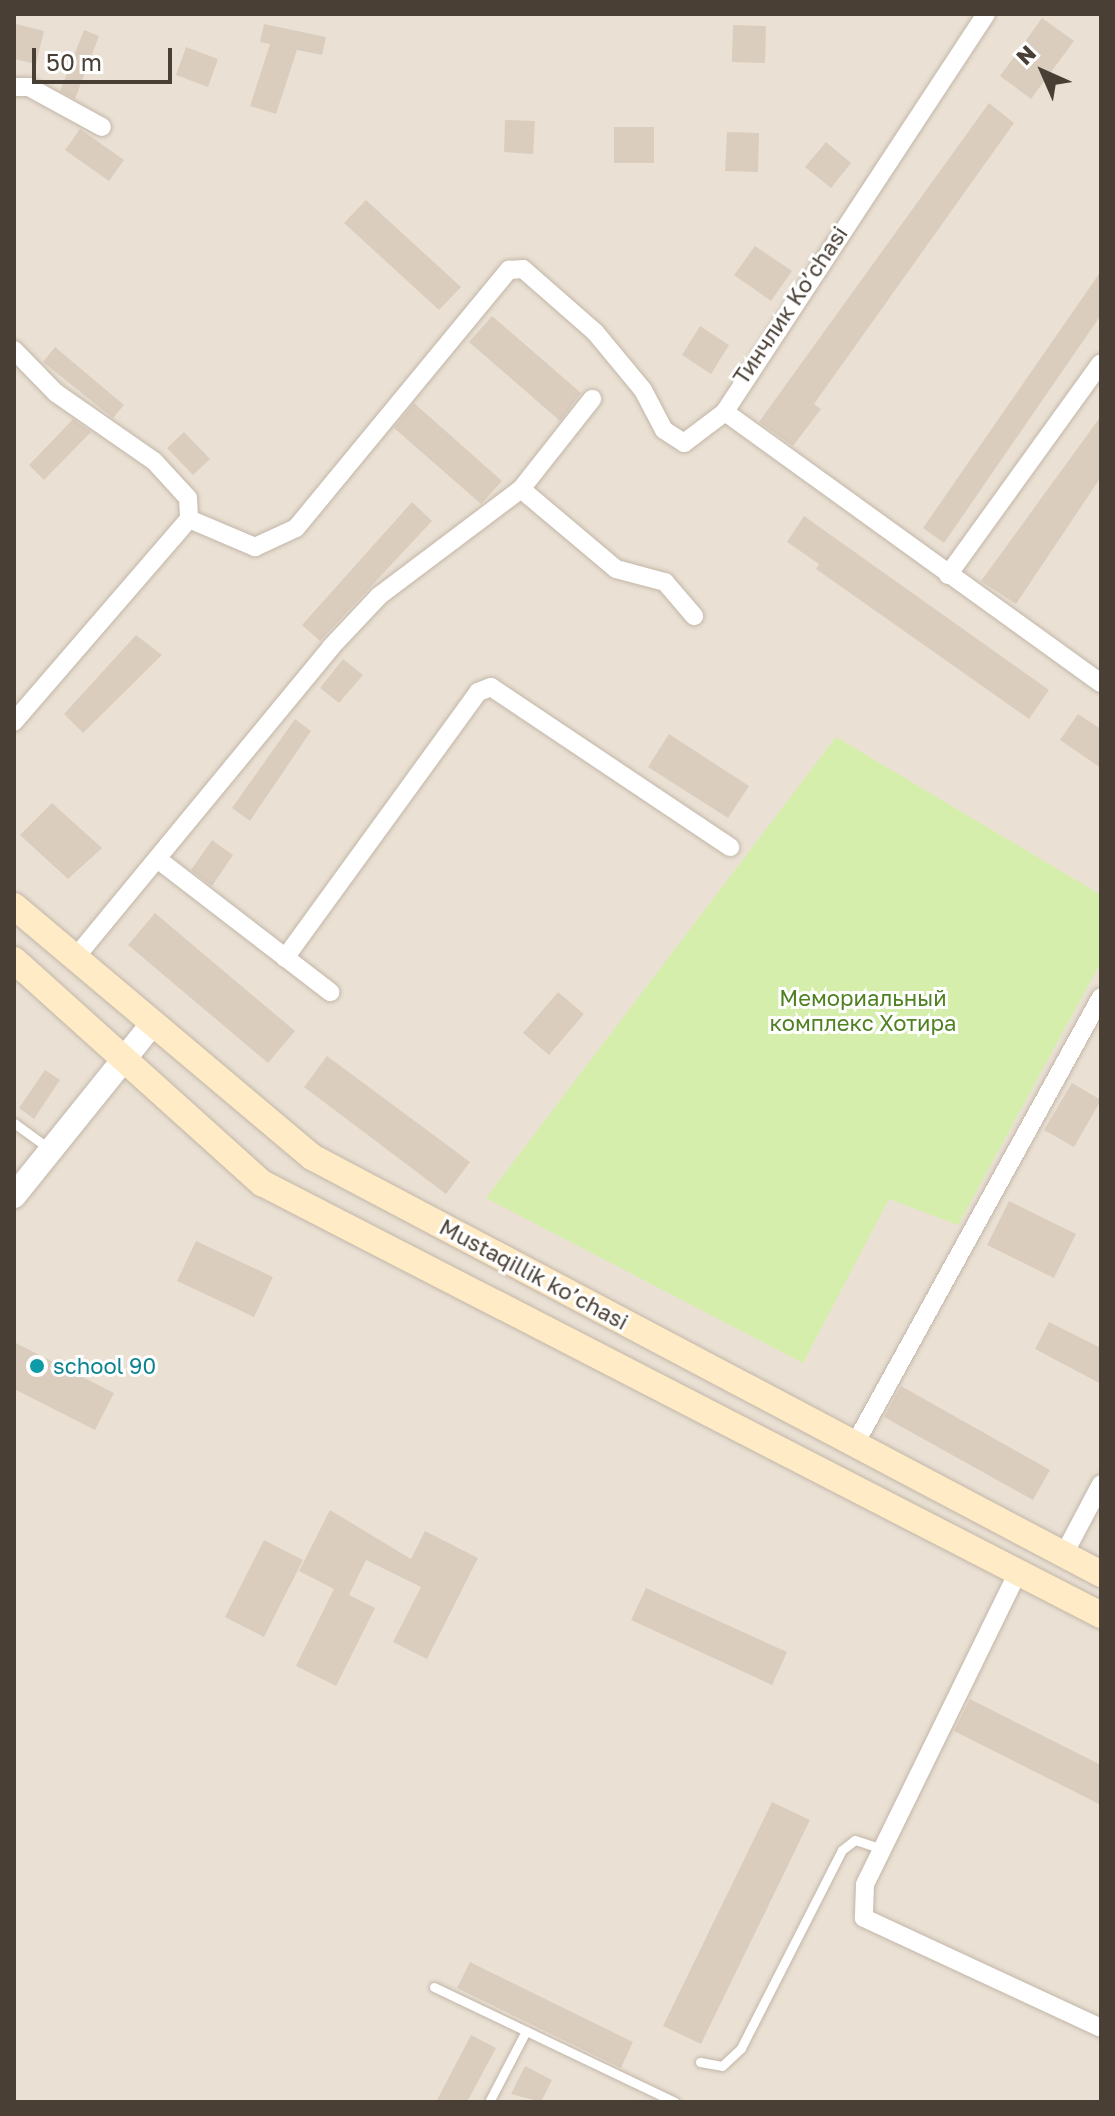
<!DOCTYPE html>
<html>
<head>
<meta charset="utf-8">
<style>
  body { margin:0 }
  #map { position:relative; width:1115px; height:2116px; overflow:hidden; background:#f5efe7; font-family:"Golos Text",sans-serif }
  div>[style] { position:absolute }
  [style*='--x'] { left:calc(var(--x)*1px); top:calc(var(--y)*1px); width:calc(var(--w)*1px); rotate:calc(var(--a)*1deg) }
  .residential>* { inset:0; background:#eae1d4 }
  .green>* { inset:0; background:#d6eeab }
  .building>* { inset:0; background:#dbcdbe }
  .roads { filter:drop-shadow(0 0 2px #c2b6a8) drop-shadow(0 0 2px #c2b6a8) }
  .service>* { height:9px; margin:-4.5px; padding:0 4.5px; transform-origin:4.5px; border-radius:4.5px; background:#fff }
  .minor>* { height:18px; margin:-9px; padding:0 9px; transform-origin:9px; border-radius:9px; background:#fff }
  .tertiary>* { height:24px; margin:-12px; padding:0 12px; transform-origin:12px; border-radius:12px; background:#fff }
  .secondary>* { height:26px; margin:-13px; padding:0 13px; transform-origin:13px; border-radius:13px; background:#ffecc7 }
  .dots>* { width:22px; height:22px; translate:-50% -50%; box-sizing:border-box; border:4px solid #fff; border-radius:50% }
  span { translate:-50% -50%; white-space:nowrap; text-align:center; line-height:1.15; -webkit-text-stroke:6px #fff; paint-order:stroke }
  .street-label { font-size:22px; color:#493f35 }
  .park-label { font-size:22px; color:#4f8121 }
  .culture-label { font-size:22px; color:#0d838f }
  .left { translate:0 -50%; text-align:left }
  .frame { position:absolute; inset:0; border:16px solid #493f35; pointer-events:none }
  .north { position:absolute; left:1003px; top:32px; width:80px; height:80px; -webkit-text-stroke:6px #fff; paint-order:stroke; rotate:315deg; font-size:22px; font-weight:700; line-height:32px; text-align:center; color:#493f35 }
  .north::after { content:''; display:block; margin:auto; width:28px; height:36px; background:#493f35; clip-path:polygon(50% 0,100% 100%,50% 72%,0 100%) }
  .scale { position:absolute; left:32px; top:48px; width:140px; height:36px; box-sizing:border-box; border:4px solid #493f35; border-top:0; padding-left:10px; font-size:24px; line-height:28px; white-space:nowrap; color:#493f35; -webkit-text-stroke:6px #fff; paint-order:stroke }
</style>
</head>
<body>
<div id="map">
  <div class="residential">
    <i style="clip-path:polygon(14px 14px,1101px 14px,1101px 2102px,14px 2102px)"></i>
  </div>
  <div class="green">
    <i style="clip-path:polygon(836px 737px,1101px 895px,1101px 962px,958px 1225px,889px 1199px,803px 1363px,486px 1198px)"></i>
  </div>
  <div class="building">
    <i style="clip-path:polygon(1042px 18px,1074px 41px,1031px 99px,1000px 76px)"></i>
    <i style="clip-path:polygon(16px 24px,44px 31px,36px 64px,14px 59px)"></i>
    <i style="clip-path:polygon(264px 24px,326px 37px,322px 55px,297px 50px,276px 114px,250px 106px,270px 44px,260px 42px)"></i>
    <i style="clip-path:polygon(733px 25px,766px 26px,765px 63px,732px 62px)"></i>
    <i style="clip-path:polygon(84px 30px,99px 36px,75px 99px,60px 91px)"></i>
    <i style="clip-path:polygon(186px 47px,218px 59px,208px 87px,176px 75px)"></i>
    <i style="clip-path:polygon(989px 103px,1014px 123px,814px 404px,821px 409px,793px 446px,759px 422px)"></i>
    <i style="clip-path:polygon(505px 120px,535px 121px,533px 154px,504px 152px)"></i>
    <i style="clip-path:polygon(614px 127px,654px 127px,654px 163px,614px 163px)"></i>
    <i style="clip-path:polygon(80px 129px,124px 160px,109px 181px,65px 150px)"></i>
    <i style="clip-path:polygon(727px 132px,759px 133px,758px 172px,725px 171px)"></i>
    <i style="clip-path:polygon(826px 142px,851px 163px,831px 188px,805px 167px)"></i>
    <i style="clip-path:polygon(366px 200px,461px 287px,439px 310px,344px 223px)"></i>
    <i style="clip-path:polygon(755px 246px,792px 271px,771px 301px,734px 275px)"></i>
    <i style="clip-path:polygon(1101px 271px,1101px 315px,944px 543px,923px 528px)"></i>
    <i style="clip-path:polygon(492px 316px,581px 393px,560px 421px,469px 342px)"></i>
    <i style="clip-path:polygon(700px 326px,729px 345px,711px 374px,682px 355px)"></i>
    <i style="clip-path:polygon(55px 347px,124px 405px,113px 418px,43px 362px)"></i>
    <i style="clip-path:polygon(414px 403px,502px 481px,481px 504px,394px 428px)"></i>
    <i style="clip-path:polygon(1101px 416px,1101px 477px,1016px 604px,981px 581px)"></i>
    <i style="clip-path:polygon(73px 419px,91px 432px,44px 480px,29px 465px)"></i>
    <i style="clip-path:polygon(184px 432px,210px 459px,193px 475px,167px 448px)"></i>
    <i style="clip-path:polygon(412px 502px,432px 521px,320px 641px,302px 625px)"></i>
    <i style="clip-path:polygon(804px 516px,1049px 690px,1029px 719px,816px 569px,819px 564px,787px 542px)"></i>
    <i style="clip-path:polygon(136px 635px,162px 655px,83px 733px,64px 714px)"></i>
    <i style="clip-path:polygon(343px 659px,363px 675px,339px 703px,320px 688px)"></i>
    <i style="clip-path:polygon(1078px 714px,1101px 729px,1101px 768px,1060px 740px)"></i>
    <i style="clip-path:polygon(295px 719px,311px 731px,250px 821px,232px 808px)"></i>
    <i style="clip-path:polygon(669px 734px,749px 786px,728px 818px,648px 767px)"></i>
    <i style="clip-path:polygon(52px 803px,102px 848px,68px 879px,20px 835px)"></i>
    <i style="clip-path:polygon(212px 840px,233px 855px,212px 886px,191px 870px)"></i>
    <i style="clip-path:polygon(155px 913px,295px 1031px,268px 1063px,128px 945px)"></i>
    <i style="clip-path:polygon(558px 992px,584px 1014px,549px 1055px,523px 1033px)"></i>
    <i style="clip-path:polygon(327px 1056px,470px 1162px,446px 1194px,304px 1087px)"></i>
    <i style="clip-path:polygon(45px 1070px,60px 1080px,34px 1119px,19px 1108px)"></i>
    <i style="clip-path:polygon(1072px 1083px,1101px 1100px,1074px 1147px,1044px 1130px)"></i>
    <i style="clip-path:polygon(1009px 1201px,1076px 1234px,1054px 1278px,987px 1245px)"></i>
    <i style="clip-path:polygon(196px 1241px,273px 1277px,254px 1317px,177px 1281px)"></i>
    <i style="clip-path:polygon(1049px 1322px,1101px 1348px,1101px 1384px,1035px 1349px)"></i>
    <i style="clip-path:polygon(14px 1342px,114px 1393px,95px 1430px,14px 1389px)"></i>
    <i style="clip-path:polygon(901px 1386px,1050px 1470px,1033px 1500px,884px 1417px)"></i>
    <i style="clip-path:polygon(330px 1510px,411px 1559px,425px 1531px,478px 1558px,427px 1659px,393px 1642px,421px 1587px,366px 1560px,349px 1595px,375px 1608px,336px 1686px,296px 1666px,334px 1589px,299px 1571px)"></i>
    <i style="clip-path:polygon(264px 1540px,303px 1560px,264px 1637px,225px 1617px)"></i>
    <i style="clip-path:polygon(646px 1588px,787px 1652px,772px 1685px,631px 1620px)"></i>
    <i style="clip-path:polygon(970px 1699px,1101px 1765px,1101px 1805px,954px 1731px)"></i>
    <i style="clip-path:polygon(772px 1802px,810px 1820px,701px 2044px,663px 2026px)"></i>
    <i style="clip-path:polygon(470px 1962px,633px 2042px,621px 2068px,457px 1988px)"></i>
    <i style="clip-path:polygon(471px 2035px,496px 2048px,467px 2102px,436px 2102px)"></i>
    <i style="clip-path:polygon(525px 2066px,552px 2080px,541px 2102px,511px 2094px)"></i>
  </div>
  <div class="roads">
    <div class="service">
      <i style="--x:14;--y:1123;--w:41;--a:36"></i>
      <i style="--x:434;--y:1987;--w:267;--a:25.5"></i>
      <i style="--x:700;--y:2062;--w:22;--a:10"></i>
      <i style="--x:722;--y:2066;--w:26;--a:-43"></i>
      <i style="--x:741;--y:2048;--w:222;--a:-63"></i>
      <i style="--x:842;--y:1850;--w:16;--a:-38"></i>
      <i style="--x:855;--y:1840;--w:29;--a:18"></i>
      <i style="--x:489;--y:2102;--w:80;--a:-62.5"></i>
    </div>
    <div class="minor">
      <i style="--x:986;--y:14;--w:476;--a:123.3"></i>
      <i style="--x:725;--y:412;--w:463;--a:35.8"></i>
      <i style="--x:14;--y:87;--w:15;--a:0"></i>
      <i style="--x:29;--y:87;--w:83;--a:28.7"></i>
      <i style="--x:14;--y:350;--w:60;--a:45.7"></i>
      <i style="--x:56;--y:393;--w:119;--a:34.8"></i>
      <i style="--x:154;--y:461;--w:50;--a:47.4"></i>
      <i style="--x:188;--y:498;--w:21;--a:87"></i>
      <i style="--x:189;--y:519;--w:268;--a:130.8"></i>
      <i style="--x:521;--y:489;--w:124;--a:40.1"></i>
      <i style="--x:616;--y:569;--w:51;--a:14.9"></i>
      <i style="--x:665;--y:582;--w:45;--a:49.5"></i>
      <i style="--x:189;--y:519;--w:72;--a:23"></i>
      <i style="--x:255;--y:547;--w:45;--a:-24.9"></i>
      <i style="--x:296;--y:528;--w:335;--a:-50.5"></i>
      <i style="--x:509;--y:270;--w:14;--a:-4"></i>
      <i style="--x:523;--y:269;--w:96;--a:41.2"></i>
      <i style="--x:595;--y:332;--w:75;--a:50.4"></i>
      <i style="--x:643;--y:390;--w:45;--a:62.3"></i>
      <i style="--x:664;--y:430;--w:24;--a:33"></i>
      <i style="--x:684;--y:443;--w:51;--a:-37.1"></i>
      <i style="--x:948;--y:575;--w:261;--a:-54.2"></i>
      <i style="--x:160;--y:861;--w:215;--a:37.6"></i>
      <i style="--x:75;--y:958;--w:403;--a:-50.5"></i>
      <i style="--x:331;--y:647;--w:70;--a:-46.7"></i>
      <i style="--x:379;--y:596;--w:178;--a:-37"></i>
      <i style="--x:521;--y:489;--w:115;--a:-51.7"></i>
      <i style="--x:285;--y:958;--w:329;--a:-54"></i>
      <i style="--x:478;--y:692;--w:14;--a:-21"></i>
      <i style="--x:491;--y:687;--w:288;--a:33.8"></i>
      <i style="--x:855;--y:1444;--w:510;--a:-61.17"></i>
      <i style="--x:1064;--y:1554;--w:79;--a:-62.1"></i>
      <i style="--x:1018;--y:1572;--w:348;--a:116.1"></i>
      <i style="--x:865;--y:1885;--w:33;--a:92"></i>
      <i style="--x:864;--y:1918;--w:261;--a:24.9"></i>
    </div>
    <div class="tertiary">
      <i style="--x:14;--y:1196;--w:217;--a:-51.2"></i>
    </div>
    <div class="secondary">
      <i style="--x:14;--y:906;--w:390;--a:40.1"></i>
      <i style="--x:312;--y:1157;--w:892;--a:27.86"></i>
      <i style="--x:14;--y:960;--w:334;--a:42"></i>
      <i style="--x:262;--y:1183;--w:944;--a:27.24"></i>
    </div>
  </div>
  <div class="dots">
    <i style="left:37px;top:1366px;background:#0f9aa8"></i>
  </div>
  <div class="street-label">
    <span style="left:790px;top:305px;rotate:-56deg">Тинчлик Ko’chasi</span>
    <span style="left:534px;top:1274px;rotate:28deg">Mustaqillik ko’chasi</span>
  </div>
  <div class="park-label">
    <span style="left:863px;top:1010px">Мемориальный<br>комплекс Хотира</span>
  </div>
  <div class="culture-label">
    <span class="left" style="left:53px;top:1366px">school 90</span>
  </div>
  <div class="frame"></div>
  <div class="north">N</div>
  <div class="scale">50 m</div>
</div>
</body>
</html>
